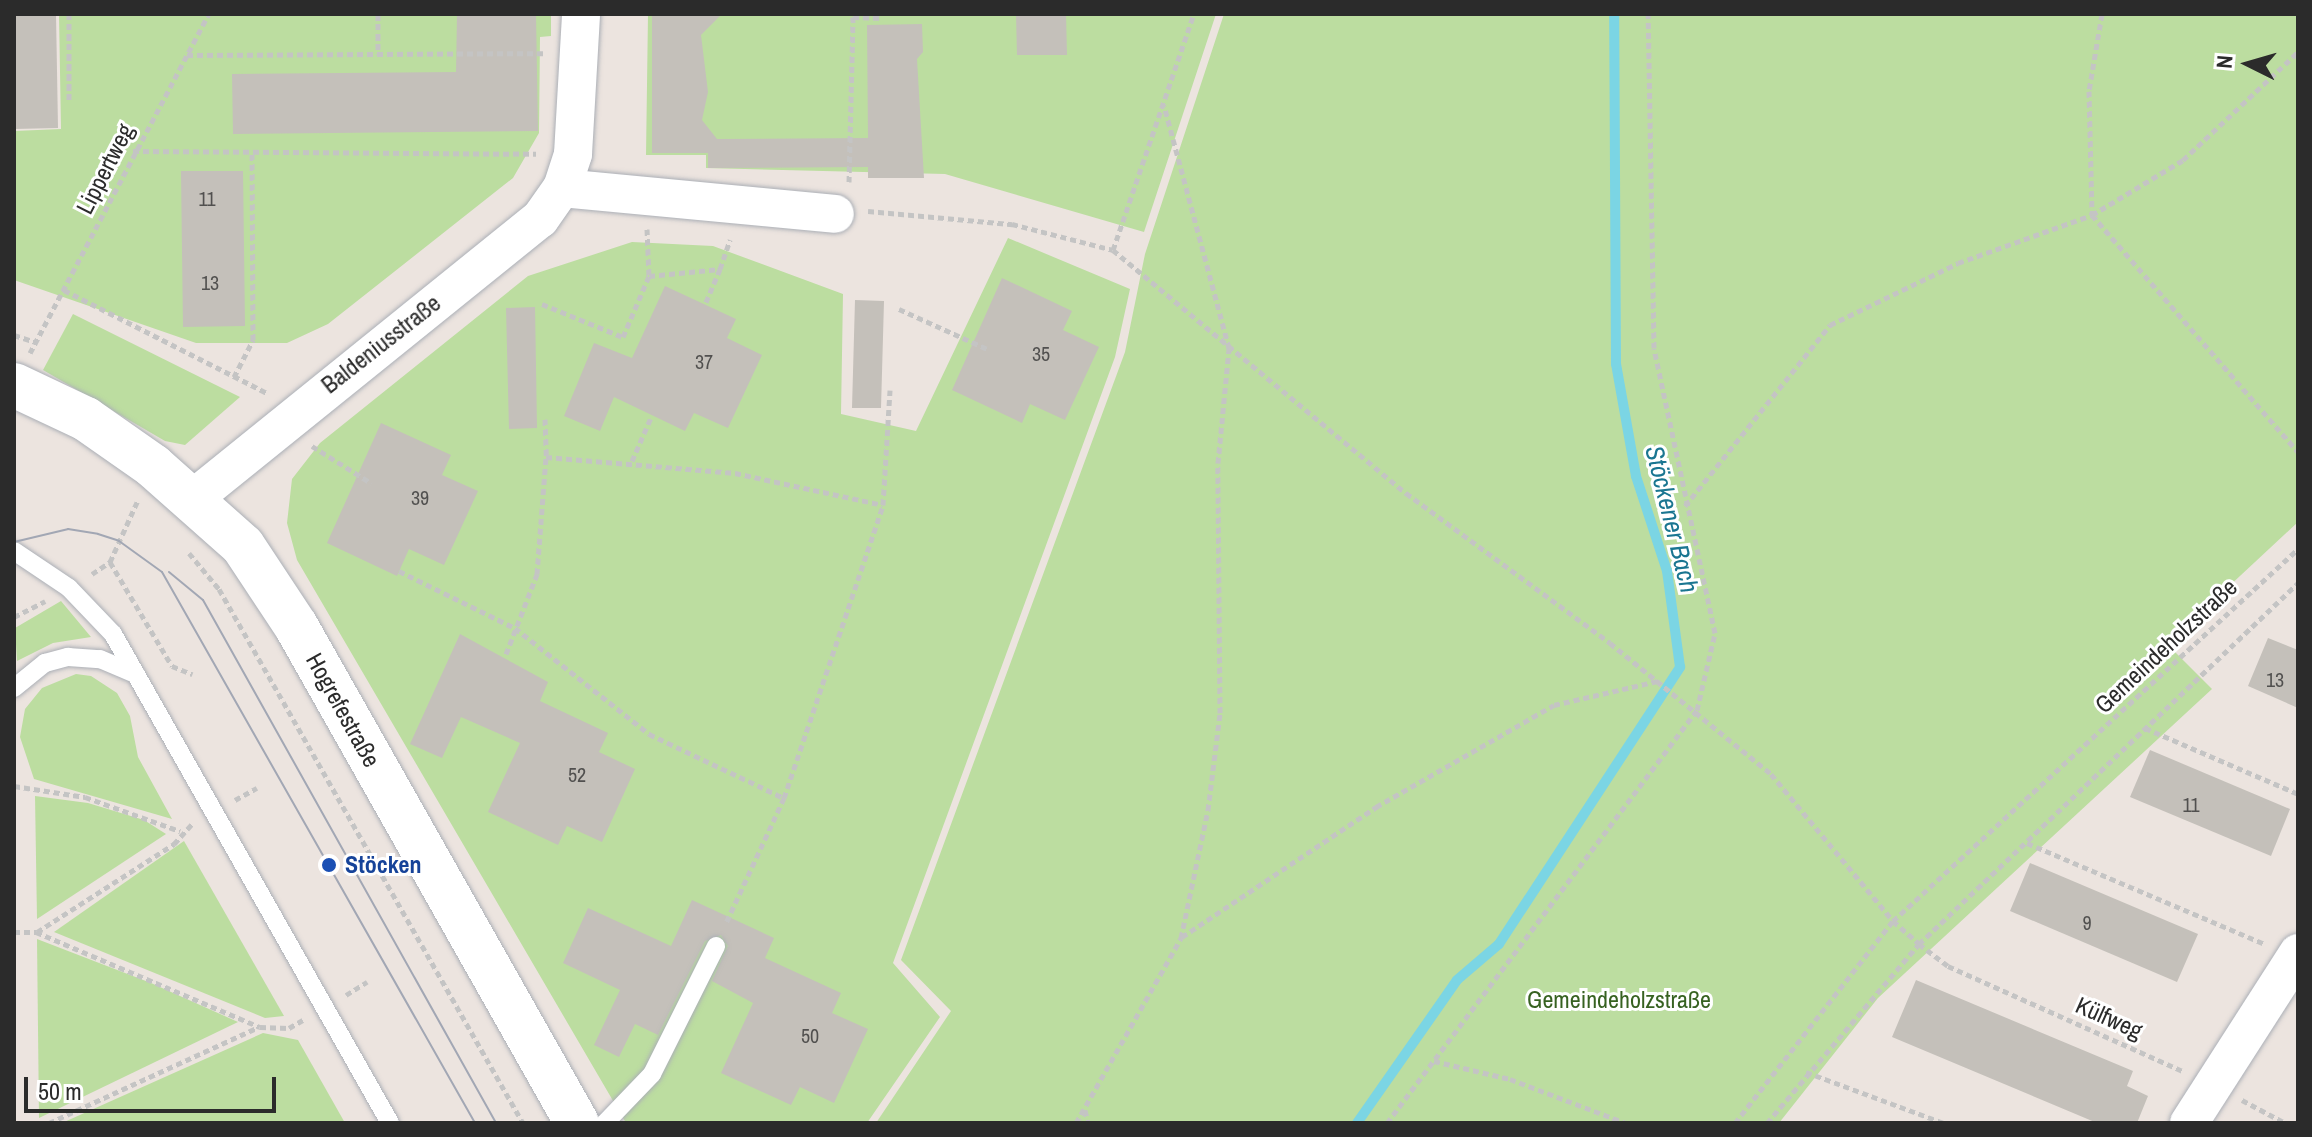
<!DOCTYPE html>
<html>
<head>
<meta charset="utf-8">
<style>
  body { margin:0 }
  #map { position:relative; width:2312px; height:1137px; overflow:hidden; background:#ece4df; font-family:"Archivo Narrow",sans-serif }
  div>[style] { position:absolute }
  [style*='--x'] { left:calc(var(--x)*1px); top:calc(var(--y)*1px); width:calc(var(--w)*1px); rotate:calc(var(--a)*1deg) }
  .green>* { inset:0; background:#bcdda0 }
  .stream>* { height:10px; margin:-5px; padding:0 5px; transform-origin:5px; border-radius:5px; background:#7bd5e4 }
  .building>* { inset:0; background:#c4c0ba }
  .path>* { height:5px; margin-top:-2.5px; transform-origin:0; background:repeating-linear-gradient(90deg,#c4c4c4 0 6px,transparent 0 10px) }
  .roads { filter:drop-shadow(0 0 2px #abafb6) drop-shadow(0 0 2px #abafb6) }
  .lane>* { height:18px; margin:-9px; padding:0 9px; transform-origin:9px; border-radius:9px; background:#fff }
  .street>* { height:38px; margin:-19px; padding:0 19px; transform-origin:19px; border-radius:19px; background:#fff }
  .secondary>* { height:44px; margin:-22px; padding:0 22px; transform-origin:22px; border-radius:22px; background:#fff }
  .tram>* { height:2px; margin:-1px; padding:0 1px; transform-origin:1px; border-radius:1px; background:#a2a7b4 }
  .dots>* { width:22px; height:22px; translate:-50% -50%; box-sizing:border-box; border:4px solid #fff; border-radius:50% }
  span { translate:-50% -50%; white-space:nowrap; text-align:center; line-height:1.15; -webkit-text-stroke:6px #fff; paint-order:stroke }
  .number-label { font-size:20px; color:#51504f }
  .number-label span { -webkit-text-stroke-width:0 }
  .street-label { font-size:24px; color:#2b2b2b }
  .transit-label { font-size:24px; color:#164399; font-weight:700 }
  .left { translate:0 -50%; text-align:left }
  .park-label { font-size:24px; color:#376221 }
  .water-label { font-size:26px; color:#1a7691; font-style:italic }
  .frame { position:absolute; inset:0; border:16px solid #2b2b2b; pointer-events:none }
  .north { position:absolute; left:2208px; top:24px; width:80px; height:80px; -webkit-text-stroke:6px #fff; paint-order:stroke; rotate:275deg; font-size:22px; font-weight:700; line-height:32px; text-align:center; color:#2b2b2b }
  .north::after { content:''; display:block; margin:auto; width:28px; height:36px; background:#2b2b2b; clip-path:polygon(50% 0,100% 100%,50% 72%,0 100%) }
  .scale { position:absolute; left:24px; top:1077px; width:252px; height:36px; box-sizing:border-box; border:4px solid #2b2b2b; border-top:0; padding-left:10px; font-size:24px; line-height:28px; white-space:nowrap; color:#2b2b2b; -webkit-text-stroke:6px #fff; paint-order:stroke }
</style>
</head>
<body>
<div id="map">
  <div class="green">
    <i style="clip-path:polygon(59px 14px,551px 14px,551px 36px,540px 37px,539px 133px,513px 178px,328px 324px,287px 343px,196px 343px,14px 280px,14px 131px,61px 129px)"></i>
    <i style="clip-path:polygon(648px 14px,1216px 14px,1144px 232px,945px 174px,706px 168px,706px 155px,646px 155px)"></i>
    <i style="clip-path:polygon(1224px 14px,2298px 14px,2298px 522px,2167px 644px,2212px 689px,1878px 998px,1779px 1123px,876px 1123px,951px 1011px,901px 960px,1125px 352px,1145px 254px)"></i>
    <i style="clip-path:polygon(1008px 238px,1130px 289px,1115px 357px,893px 963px,940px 1017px,867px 1123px,626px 1123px,297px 560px,287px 523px,292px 479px,320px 443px,528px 276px,632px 242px,713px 246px,843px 294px,841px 414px,916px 431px)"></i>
    <i style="clip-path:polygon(73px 314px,240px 397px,185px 445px,165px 441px,43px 370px)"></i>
    <i style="clip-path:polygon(61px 601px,91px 637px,53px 643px,17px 661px,15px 628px)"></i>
    <i style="clip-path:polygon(76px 674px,91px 676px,117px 693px,130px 716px,138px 757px,172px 819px,34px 779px,20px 737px,25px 709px,42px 688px)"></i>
    <i style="clip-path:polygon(35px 796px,88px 803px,144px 820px,166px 834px,37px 919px)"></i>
    <i style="clip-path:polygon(184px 841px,284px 1016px,265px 1018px,54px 932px)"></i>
    <i style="clip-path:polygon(37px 939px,151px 983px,238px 1022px,39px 1118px)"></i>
    <i style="clip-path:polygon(263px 1033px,298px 1040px,345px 1123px,62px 1123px)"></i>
  </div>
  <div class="stream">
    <i style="--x:1357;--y:1123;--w:174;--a:-55"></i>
    <i style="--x:1457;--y:980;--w:55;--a:-40.6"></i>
    <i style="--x:1499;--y:944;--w:331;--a:-56.8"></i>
    <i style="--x:1680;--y:667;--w:97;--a:-97.7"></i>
    <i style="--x:1667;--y:571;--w:100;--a:-108.1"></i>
    <i style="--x:1636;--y:476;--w:114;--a:-100.1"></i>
    <i style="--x:1616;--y:364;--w:350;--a:-90.3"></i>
  </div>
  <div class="building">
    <i style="clip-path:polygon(14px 14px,56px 14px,58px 128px,14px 129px)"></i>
    <i style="clip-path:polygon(457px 14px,536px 14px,538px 131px,233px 134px,232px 74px,456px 72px)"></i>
    <i style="clip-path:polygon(652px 14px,722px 14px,701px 35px,708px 92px,702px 120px,717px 139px,868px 138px,867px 25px,922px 24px,923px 52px,917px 59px,924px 178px,868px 178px,868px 167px,708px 168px,708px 153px,652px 153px)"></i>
    <i style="clip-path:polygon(1016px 14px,1066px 14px,1067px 55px,1017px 55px)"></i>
    <i style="clip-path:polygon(181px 171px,243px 171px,245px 326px,183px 327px)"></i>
    <i style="clip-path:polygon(1002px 278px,1072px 311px,1063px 330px,1099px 347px,1065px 420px,1030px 404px,1022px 423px,952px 390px)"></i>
    <i style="clip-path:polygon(665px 286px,736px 319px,727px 338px,762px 355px,728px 428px,694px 413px,685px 431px,614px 397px,600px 431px,564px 416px,594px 343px,632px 358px)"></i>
    <i style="clip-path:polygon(855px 300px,884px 301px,881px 408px,852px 408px)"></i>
    <i style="clip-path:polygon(535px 307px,537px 428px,509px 429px,506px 308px)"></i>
    <i style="clip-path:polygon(381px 423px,451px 455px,442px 475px,478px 491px,444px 565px,409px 549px,397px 576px,327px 543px)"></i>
    <i style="clip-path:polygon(460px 634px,548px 682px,540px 701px,608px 733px,599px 752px,635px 769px,602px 842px,567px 826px,558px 845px,488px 812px,520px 743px,461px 717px,442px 758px,410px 744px)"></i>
    <i style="clip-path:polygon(2268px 638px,2298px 650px,2298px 708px,2248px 686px)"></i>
    <i style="clip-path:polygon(2150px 750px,2290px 809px,2271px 856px,2130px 797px)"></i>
    <i style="clip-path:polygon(2030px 863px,2198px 934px,2177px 982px,2010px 911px)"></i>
    <i style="clip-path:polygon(692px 900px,774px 938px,765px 958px,841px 993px,832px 1013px,868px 1029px,834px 1103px,800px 1087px,791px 1105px,721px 1073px,753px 1003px,712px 981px,728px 946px,721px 935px,705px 941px,658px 1035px,635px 1024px,619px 1057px,594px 1045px,620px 990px,563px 963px,588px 908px,671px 946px)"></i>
    <i style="clip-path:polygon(1916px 980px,2133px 1071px,2127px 1086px,2148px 1096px,2137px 1123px,2097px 1123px,1892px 1037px)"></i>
  </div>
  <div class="path">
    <i style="--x:69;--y:14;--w:89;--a:90"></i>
    <i style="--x:378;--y:14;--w:40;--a:90"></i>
    <i style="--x:2102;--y:14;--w:78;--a:99.6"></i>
    <i style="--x:2089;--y:91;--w:124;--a:88.6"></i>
    <i style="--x:2092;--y:215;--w:314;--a:49"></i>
    <i style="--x:187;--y:55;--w:358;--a:-0.3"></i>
    <i style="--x:133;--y:151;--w:403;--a:0.4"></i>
    <i style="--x:849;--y:182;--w:165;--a:-88.6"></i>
    <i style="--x:853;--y:17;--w:29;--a:2"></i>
    <i style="--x:868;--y:211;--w:145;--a:5.2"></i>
    <i style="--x:1012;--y:224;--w:104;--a:14.4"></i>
    <i style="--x:1113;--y:250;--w:381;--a:39.7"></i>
    <i style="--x:1406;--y:493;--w:253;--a:36.3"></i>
    <i style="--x:1610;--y:643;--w:208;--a:39.1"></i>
    <i style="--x:1771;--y:774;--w:191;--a:50.3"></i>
    <i style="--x:1893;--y:921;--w:35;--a:41"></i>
    <i style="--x:1919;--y:944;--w:36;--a:37"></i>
    <i style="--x:1948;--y:966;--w:257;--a:24.1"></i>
    <i style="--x:647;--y:229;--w:47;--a:87.6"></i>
    <i style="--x:1113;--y:250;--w:250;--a:-71.1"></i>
    <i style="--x:720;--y:269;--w:31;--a:-71"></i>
    <i style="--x:64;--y:290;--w:228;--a:26.9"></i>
    <i style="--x:542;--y:304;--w:87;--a:22.2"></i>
    <i style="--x:623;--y:337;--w:66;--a:-66.9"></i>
    <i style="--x:649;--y:276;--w:71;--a:-5.6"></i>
    <i style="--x:720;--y:269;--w:39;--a:113"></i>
    <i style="--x:899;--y:309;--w:97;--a:24.4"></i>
    <i style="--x:14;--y:335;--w:23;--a:18"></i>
    <i style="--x:30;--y:353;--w:383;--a:-62.2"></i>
    <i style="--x:234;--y:377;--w:42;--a:-62.8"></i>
    <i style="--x:253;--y:340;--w:188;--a:-90.3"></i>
    <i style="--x:545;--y:419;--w:38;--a:88"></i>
    <i style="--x:546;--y:457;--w:190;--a:4.8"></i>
    <i style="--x:735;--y:473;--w:151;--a:12.2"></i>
    <i style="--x:883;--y:505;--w:115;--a:-86.5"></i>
    <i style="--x:312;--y:446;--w:70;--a:32.1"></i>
    <i style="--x:632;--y:461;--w:50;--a:-66.5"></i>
    <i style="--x:1685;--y:506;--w:232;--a:-51.3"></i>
    <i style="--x:1830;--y:325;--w:142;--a:-25.8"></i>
    <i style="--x:1958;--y:263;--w:142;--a:-19.7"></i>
    <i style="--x:2092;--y:215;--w:106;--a:-31.1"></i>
    <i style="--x:2183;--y:160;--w:158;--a:-43.2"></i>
    <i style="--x:189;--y:553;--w:47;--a:50.2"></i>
    <i style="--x:219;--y:589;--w:614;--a:60.35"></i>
    <i style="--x:110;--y:562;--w:121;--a:59.2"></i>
    <i style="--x:172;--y:666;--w:22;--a:22"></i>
    <i style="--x:399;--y:571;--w:129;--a:26.2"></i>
    <i style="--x:515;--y:628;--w:171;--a:38.3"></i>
    <i style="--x:649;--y:734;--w:149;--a:25.4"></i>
    <i style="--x:784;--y:798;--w:138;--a:114.9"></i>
    <i style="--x:92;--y:574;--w:22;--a:-34"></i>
    <i style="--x:110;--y:562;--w:68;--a:-65.7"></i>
    <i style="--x:14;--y:617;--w:35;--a:-27"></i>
    <i style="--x:506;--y:654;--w:86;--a:-68.8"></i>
    <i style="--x:537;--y:574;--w:117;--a:-85.6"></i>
    <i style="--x:2145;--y:728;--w:167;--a:23.3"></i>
    <i style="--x:14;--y:786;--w:72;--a:8.8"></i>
    <i style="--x:85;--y:797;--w:101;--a:19.7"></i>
    <i style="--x:784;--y:798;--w:309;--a:-71.3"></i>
    <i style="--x:235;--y:800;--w:25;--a:-29"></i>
    <i style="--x:2027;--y:843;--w:259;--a:23"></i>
    <i style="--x:14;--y:932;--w:22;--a:0"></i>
    <i style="--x:36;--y:932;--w:243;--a:23"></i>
    <i style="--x:260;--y:1027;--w:29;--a:2"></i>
    <i style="--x:289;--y:1028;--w:16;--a:-30"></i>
    <i style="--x:37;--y:932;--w:163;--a:-32.7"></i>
    <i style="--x:174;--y:844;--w:27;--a:-48"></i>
    <i style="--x:1182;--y:937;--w:234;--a:-33.8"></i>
    <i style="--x:1376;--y:807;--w:205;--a:-29.8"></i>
    <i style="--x:1554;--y:705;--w:107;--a:-13"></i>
    <i style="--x:346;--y:995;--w:25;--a:-32"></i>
    <i style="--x:1434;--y:1061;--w:78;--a:13.3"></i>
    <i style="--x:1510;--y:1079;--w:124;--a:20.8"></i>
    <i style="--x:1806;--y:1072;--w:147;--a:20.3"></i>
    <i style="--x:2242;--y:1100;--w:49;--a:28.1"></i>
    <i style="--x:1085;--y:1110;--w:13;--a:77"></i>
    <i style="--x:49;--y:1123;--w:231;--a:-24.6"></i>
    <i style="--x:1076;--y:1123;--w:213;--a:-60.4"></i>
    <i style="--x:1181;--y:938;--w:131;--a:-78.1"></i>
    <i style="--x:1208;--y:810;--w:98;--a:-82.9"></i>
    <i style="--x:1220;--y:713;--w:250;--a:-90.5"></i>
    <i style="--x:1218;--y:463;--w:116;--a:-84.5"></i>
    <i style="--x:1229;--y:348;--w:251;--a:-105"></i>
    <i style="--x:1387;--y:1123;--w:516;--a:-53.11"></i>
    <i style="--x:1697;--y:710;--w:79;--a:-76.8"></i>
    <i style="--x:1715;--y:633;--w:291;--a:-102.1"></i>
    <i style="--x:1654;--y:348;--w:334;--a:-91"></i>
    <i style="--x:1735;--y:1123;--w:256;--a:-52"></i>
    <i style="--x:1893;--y:921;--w:550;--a:-42.57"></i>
    <i style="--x:1767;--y:1123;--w:235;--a:-49.7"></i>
    <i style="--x:1919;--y:944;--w:523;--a:-43.61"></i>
  </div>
  <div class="roads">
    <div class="lane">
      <i style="--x:14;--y:551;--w:66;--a:33.9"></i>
      <i style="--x:69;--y:588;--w:64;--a:46.3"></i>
      <i style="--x:113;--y:634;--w:562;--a:60.47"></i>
      <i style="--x:14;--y:688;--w:40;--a:-39"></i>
      <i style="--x:45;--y:663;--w:24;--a:-15"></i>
      <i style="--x:68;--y:657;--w:32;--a:4"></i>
      <i style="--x:100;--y:659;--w:39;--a:23"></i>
      <i style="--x:605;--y:1123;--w:68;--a:-46.2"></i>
      <i style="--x:652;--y:1074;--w:143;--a:-63.4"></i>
    </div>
    <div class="street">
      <i style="--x:562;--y:188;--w:274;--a:5.4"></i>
      <i style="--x:195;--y:497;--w:443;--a:-38.9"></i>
      <i style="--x:540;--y:219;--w:38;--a:-55"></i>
      <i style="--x:562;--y:188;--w:36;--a:-72"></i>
      <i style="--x:573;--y:154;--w:140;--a:-86.7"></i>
      <i style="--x:2189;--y:1123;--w:202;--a:-57.3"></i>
    </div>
    <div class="secondary">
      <i style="--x:14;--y:385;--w:80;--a:25.3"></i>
      <i style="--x:86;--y:419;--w:82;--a:35"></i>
      <i style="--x:153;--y:466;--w:120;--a:41.6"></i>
      <i style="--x:243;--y:546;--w:96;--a:56.5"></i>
      <i style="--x:296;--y:626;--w:571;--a:60.52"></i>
    </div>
  </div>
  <div class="tram">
    <i style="--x:14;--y:542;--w:56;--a:-13.5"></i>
    <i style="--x:68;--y:529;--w:30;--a:9"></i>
    <i style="--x:98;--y:534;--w:22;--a:18"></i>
    <i style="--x:119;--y:541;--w:53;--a:35.8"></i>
    <i style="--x:162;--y:572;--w:634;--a:60.4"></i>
    <i style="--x:169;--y:572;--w:44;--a:39.5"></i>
    <i style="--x:203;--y:600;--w:599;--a:60.74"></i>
  </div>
  <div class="dots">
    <i style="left:329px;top:865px;background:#1a4fb4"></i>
  </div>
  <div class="number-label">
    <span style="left:207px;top:198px">11</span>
    <span style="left:210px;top:282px">13</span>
    <span style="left:1041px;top:353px">35</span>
    <span style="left:704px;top:361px">37</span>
    <span style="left:420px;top:497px">39</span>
    <span style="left:2275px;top:679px">13</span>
    <span style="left:577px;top:774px">52</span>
    <span style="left:2191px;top:804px">11</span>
    <span style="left:2087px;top:922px">9</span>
    <span style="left:810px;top:1035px">50</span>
  </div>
  <div class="street-label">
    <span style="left:105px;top:169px;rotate:-63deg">Lippertweg</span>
    <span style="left:381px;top:344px;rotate:-38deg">Baldeniusstraße</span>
    <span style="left:2166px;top:646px;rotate:-43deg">Gemeindeholzstraße</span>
    <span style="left:343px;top:710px;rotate:61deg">Hogrefestraße</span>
    <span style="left:2109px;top:1018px;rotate:24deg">Külfweg</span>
  </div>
  <div class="transit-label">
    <span class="left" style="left:345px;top:865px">Stöcken</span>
  </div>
  <div class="park-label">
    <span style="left:1619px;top:1000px">Gemeindeholzstraße</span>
  </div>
  <div class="water-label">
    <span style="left:1672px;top:519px;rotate:76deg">Stöckener Bach</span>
  </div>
  <div class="frame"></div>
  <div class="north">N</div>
  <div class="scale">50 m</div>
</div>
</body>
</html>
